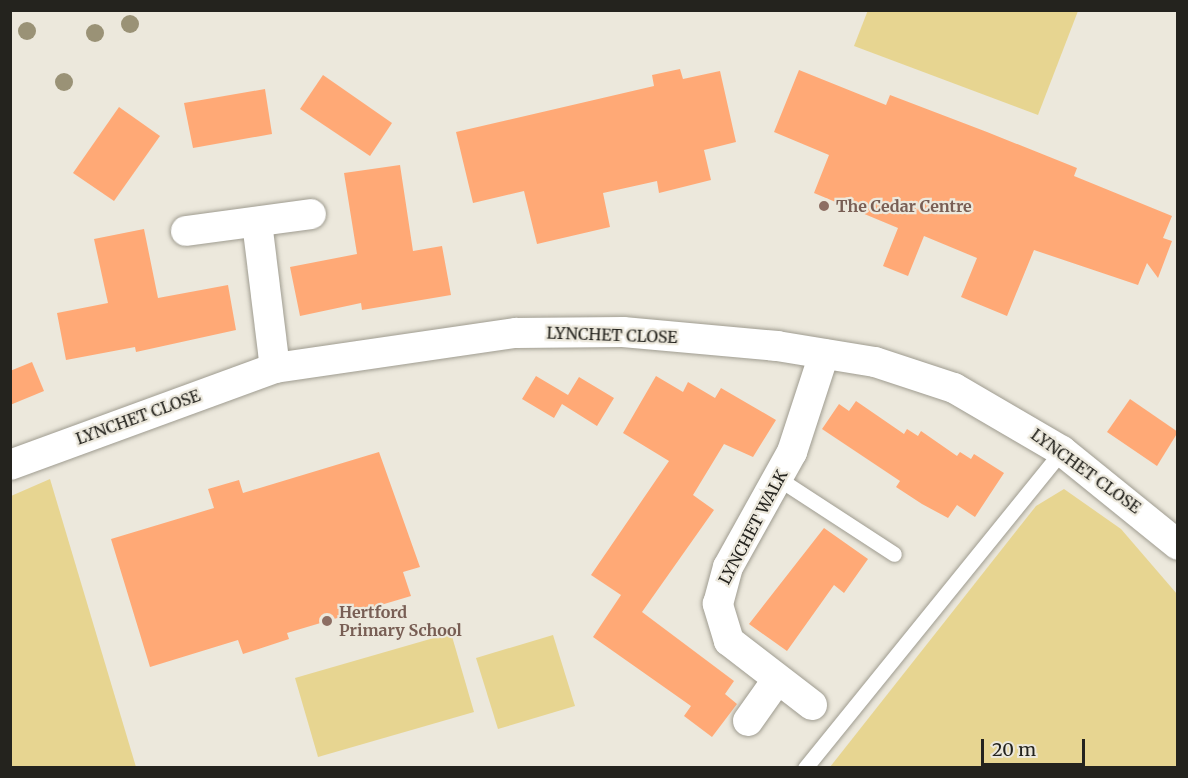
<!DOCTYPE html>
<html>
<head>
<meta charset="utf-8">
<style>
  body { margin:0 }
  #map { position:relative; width:1188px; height:778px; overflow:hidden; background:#ece8dc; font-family:Merriweather,serif }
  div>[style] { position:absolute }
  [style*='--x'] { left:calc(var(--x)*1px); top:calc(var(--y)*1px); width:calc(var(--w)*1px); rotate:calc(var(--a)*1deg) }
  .green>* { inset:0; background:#e7d591 }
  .building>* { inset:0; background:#ffa976 }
  .roads { filter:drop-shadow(0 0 2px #9f9c90) drop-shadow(0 0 2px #9f9c90) }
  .lane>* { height:15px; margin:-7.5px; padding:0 7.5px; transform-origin:7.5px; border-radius:7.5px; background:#fff }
  .street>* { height:30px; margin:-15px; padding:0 15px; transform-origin:15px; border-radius:15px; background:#fff }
  .trees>* { width:18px; height:18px; margin:-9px; border-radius:50%; background:#9a9276 }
  .dots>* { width:16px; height:16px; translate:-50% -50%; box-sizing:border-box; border:3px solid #ece8dc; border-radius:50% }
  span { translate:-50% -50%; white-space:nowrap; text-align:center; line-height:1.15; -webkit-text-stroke:4.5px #ece8dc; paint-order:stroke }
  .education-label { font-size:16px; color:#785e54; font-weight:700 }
  .left { translate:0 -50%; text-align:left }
  .street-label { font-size:16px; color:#24231e }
  .frame { position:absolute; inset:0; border:12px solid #24231e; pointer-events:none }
  .scale { position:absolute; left:981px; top:739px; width:104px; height:27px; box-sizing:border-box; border:3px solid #24231e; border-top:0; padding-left:8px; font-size:18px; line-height:21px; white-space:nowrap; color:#24231e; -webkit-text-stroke:4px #ece8dc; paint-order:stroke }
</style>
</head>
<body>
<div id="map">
  <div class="green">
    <i style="clip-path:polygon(868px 10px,1078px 10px,1078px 11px,1038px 115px,854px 46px)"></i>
    <i style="clip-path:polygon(50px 479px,136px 767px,11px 767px,11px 496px)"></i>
    <i style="clip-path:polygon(1064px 489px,1121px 529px,1177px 594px,1177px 767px,830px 767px,1036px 506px)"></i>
    <i style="clip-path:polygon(451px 633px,474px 712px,318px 757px,295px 678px)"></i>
    <i style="clip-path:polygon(553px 635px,575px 706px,498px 729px,476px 658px)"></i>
  </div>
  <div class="building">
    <i style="clip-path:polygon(680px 69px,683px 79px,720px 71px,736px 142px,704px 150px,711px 180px,659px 193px,657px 181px,603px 193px,610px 227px,537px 244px,524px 191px,473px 203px,456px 132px,654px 86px,652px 75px)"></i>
    <i style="clip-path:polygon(799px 70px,886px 105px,890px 95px,987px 132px,1077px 168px,1074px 176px,1172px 216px,1163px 238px,1172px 241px,1158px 278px,1147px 263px,1138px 285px,1034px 250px,1007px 316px,961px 297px,977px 258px,924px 236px,908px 276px,883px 266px,898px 228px,814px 193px,829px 155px,774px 132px)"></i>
    <i style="clip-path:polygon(323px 75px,392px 123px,370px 156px,300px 109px)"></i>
    <i style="clip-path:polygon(265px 89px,272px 134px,193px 148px,184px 103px)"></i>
    <i style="clip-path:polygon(119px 107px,160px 136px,114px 201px,73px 173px)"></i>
    <i style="clip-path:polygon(400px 165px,413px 251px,442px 246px,451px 295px,362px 310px,361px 303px,300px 316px,290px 267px,357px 254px,344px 173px)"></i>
    <i style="clip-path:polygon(144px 229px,158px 298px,228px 285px,236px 330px,136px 352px,135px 347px,66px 360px,57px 313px,108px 303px,94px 239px)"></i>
    <i style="clip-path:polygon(32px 362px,44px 391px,10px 405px,10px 371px)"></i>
    <i style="clip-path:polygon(536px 376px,568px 395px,579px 377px,614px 398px,597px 426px,562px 404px,554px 418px,522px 399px)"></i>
    <i style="clip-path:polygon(656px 376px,683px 392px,688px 382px,715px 398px,721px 388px,776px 420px,753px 457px,724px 444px,693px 495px,714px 510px,642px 612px,734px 681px,725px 694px,737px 704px,712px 737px,684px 716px,691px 706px,593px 637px,621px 595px,591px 575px,669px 461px,623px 433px)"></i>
    <i style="clip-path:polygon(1130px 399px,1178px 432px,1157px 466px,1107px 432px)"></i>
    <i style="clip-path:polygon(856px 401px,904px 434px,907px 429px,918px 436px,921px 431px,957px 456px,960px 452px,971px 459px,974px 454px,1004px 473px,975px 517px,957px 505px,948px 518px,922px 504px,896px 487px,900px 481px,822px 429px,839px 404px,849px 411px)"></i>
    <i style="clip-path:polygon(379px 452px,420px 567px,403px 572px,411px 596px,287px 633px,289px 639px,243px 654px,238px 640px,150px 667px,111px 539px,214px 508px,208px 489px,239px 480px,243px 493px)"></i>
    <i style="clip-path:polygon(824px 528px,868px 559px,844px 593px,834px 585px,787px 651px,749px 624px)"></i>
  </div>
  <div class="roads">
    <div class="lane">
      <i style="--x:779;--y:479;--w:137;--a:33.1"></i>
      <i style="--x:805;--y:768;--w:408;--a:-51"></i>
    </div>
    <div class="street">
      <i style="--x:257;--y:222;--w:147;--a:83"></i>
      <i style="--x:186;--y:231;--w:126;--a:-7.7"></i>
      <i style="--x:10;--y:465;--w:282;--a:-20.1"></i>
      <i style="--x:275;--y:368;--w:244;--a:-8.3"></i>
      <i style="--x:516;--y:333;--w:107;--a:-0.5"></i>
      <i style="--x:623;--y:332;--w:155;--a:5.2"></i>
      <i style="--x:777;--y:346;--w:99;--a:9.3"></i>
      <i style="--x:875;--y:362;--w:83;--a:18.2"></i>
      <i style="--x:954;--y:388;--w:125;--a:30.3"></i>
      <i style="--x:1062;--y:451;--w:149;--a:39"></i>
      <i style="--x:812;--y:705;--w:105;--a:-142.4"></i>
      <i style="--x:729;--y:641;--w:39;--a:-107"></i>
      <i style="--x:718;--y:604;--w:38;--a:-75"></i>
      <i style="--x:728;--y:567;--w:132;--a:-60.9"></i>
      <i style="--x:792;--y:452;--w:103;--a:-71.9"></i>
      <i style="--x:748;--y:721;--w:50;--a:-54.7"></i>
    </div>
  </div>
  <div class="trees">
    <i style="left:130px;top:24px"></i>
    <i style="left:27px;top:31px"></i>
    <i style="left:95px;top:33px"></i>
    <i style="left:64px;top:82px"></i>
  </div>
  <div class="dots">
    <i style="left:824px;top:206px;background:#8d6e63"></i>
    <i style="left:327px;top:621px;background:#8d6e63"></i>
  </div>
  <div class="education-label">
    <span class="left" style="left:836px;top:206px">The Cedar Centre</span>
    <span class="left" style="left:339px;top:621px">Hertford<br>Primary School</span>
  </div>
  <div class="street-label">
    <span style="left:612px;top:335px;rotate:2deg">LYNCHET CLOSE</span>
    <span style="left:138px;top:417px;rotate:-20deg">LYNCHET CLOSE</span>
    <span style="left:1086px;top:471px;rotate:36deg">LYNCHET CLOSE</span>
    <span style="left:753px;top:527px;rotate:-62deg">LYNCHET WALK</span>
  </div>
  <div class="frame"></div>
  <div class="scale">20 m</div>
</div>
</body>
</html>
